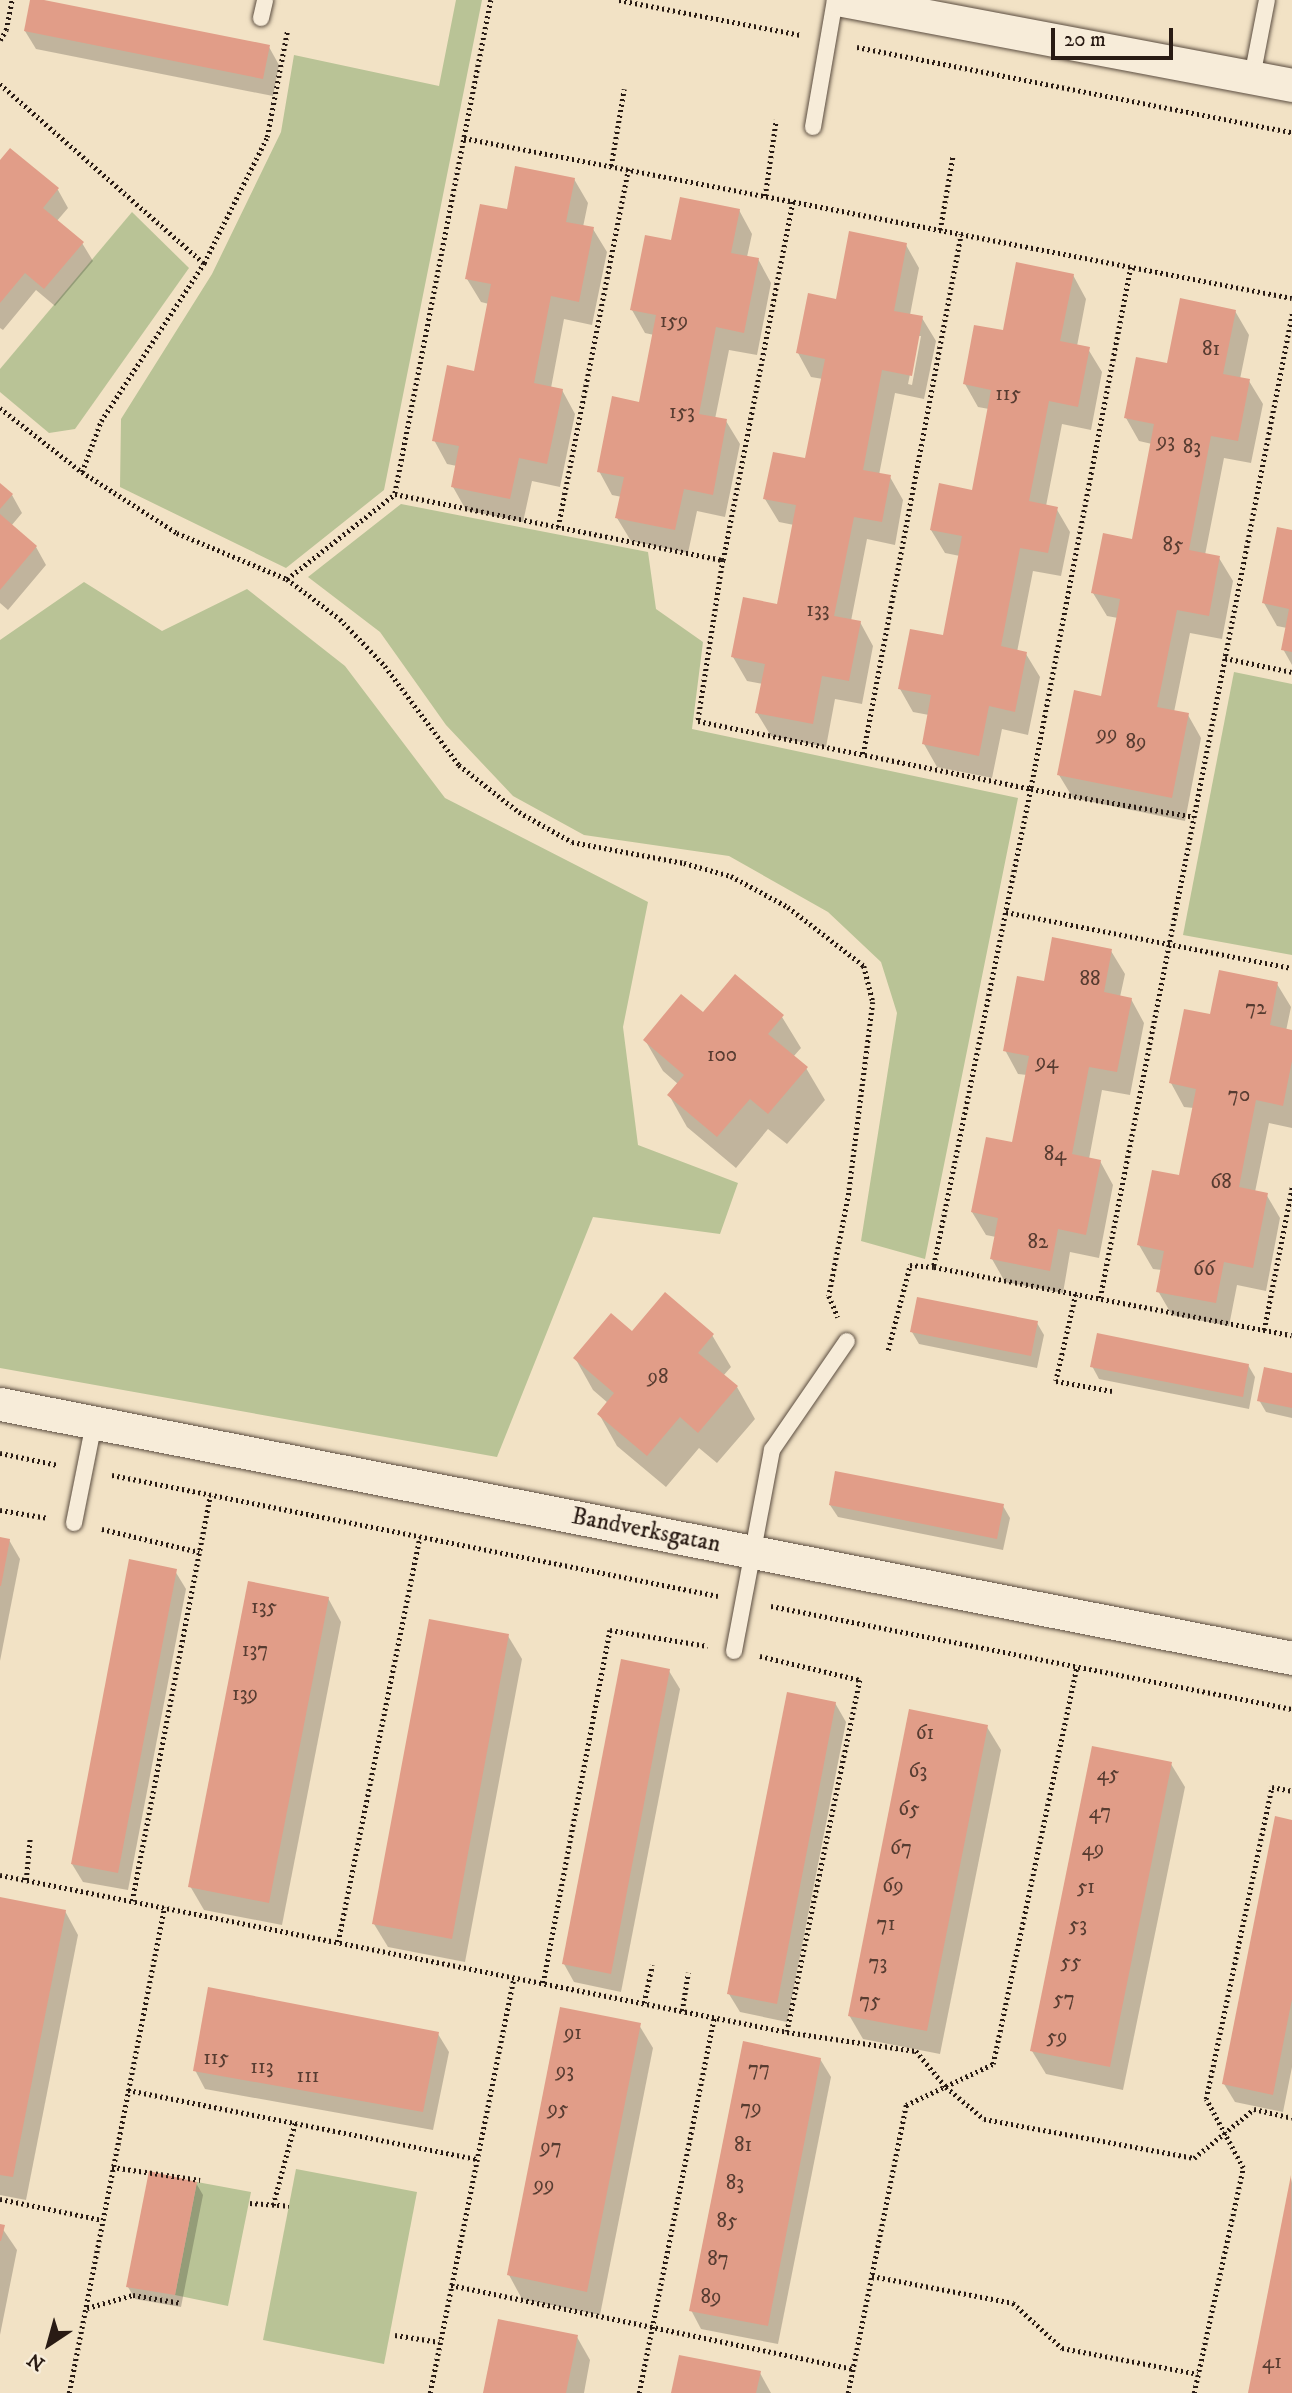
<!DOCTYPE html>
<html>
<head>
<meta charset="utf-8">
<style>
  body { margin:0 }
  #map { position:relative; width:1292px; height:2393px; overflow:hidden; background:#f2e2c5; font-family:"IM FELL DW Pica",serif }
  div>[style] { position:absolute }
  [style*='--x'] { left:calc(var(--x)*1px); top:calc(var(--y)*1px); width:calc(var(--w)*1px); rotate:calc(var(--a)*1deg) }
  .green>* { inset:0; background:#b9c396 }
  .shadow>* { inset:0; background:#0003 }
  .building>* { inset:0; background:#e19d88 }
  .path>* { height:4.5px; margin-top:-2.25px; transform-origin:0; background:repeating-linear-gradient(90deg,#291b14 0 2px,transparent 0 5.5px) }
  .roads { filter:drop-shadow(0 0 2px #5b4d40) drop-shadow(0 0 2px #5b4d40) }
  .service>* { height:16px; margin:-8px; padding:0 8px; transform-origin:8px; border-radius:8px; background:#f7ecd9 }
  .minor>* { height:33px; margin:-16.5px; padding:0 16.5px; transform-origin:16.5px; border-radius:16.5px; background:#f7ecd9 }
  span { translate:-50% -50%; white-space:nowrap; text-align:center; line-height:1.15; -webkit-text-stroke:7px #f7ecd9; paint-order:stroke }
  .number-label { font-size:21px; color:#573c31 }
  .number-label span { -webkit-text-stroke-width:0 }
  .street-label { font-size:24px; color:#291b14 }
  .north { position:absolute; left:14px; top:2309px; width:70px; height:70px; -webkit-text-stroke:5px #f7ecd9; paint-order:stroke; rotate:216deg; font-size:19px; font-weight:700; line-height:28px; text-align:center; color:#291b14 }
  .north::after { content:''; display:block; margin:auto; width:24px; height:32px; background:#291b14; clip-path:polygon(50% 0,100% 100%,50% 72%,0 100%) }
  .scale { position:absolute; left:1051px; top:28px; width:122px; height:32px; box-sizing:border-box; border:4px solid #291b14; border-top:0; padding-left:9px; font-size:21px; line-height:24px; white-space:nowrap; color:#291b14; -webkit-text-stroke:5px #f7ecd9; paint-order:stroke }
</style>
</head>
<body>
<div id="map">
  <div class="green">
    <i style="clip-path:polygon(456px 0,482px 0,384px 490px,286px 568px,120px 487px,121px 419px,212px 274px,281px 132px,294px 55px,439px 86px)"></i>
    <i style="clip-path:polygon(132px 212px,189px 268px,75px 429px,49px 433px,0 392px,0 369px)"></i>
    <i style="clip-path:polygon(401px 504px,648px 552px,656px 609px,703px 642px,692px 729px,1018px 798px,925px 1259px,861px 1241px,897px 1013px,881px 962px,828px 912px,729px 856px,584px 835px,513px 796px,446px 725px,380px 632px,308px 577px)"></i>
    <i style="clip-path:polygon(84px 582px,162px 631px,247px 589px,345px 666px,445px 798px,648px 902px,623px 1027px,638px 1145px,738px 1183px,720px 1234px,593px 1217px,497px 1457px,0 1368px,0 640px)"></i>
    <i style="clip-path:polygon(1234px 672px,1292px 684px,1292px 955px,1183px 935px)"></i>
    <i style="clip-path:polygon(296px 2169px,417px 2192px,384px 2364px,263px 2340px)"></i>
    <i style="clip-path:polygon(197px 2182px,251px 2192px,228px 2306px,175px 2295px)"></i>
  </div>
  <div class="shadow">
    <i style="clip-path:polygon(31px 0,269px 47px,279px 65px,273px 96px,36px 49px,25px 31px)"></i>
    <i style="clip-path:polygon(11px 150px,58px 190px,68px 208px,56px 222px,82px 243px,93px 261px,55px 306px,36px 290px,3px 330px,0 328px,0 163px)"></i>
    <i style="clip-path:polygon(574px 179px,588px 203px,583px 227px,593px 229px,607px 252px,592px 325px,564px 319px,551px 388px,562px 390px,575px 414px,560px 487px,532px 481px,523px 522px,466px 510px,453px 487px,457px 466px,447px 464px,434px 440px,475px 373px,489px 304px,481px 302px,467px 279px,508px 212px)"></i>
    <i style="clip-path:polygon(739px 210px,752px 234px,747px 257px,758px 259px,771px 283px,757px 355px,729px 350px,715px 419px,726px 421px,740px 444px,725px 517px,697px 511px,688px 553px,631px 541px,617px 518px,622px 497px,612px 495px,599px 471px,640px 404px,654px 335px,645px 333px,632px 310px,673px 242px)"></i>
    <i style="clip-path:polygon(evenodd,906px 245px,919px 268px,910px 315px,922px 318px,936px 341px,924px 399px,895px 393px,879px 475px,890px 477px,903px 500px,895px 545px,867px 539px,851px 621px,860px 622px,873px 646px,862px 704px,835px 699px,826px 747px,771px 736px,757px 713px,763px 684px,747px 681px,733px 657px,778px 606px,794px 525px,779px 522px,765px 499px,807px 460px,823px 379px,811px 377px,798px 353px,838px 301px,906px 245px,918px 336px,921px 336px,912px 385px,908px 384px,918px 336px)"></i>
    <i style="clip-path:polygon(1073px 275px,1086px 299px,1077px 346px,1088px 349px,1102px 372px,1091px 430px,1062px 424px,1046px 506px,1056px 508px,1070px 532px,1061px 576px,1033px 571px,1017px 652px,1026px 654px,1040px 677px,1028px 735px,1002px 729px,992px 778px,937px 767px,924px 744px,929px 715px,913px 712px,900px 689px,945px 637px,960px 556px,945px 553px,931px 530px,973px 492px,989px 409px,978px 407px,965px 384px,1004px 332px)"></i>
    <i style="clip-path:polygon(1235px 311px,1249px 335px,1240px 379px,1249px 381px,1263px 404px,1251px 463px,1224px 458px,1205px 555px,1219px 558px,1233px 581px,1222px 639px,1190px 633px,1174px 712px,1188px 715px,1201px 738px,1185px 821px,1073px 798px,1059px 775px,1102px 698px,1118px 618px,1107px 616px,1093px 593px,1133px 541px,1152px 444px,1139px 441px,1126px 418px,1168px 365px)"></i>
    <i style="clip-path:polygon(0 485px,12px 495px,22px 513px,11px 526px,36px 547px,46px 565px,8px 610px,0 603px)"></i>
    <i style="clip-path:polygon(1292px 532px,1292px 665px,1283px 649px,1287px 628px,1277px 626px,1264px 603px)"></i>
    <i style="clip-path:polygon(1111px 951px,1125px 974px,1120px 997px,1131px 999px,1144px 1023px,1130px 1095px,1102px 1090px,1089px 1159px,1100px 1161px,1113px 1185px,1099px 1258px,1070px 1252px,1063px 1293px,1005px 1282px,992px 1259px,996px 1237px,986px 1235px,972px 1212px,1014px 1144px,1027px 1075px,1018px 1074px,1005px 1050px,1045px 983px)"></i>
    <i style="clip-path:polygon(1277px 984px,1291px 1007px,1286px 1031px,1292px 1032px,1292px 1128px,1269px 1123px,1255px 1192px,1266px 1194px,1280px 1218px,1266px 1291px,1237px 1285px,1229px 1326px,1172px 1315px,1158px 1291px,1162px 1270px,1153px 1269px,1139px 1245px,1180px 1177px,1194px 1108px,1184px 1107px,1171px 1083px,1212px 1016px)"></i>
    <i style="clip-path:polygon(703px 1014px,782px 1017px,801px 1048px,793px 1057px,806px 1068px,825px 1100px,787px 1144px,768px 1129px,736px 1168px,687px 1127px,669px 1095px,678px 1084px,663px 1071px,645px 1040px)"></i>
    <i style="clip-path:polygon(1037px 1323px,1044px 1335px,1037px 1368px,919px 1344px,912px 1332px)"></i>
    <i style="clip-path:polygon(632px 1333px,712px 1335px,731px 1367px,723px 1376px,737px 1387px,755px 1419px,717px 1463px,699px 1448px,666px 1487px,617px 1446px,599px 1414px,608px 1403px,593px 1390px,575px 1358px)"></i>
    <i style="clip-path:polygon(1248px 1365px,1255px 1377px,1249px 1409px,1099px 1379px,1092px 1366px)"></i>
    <i style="clip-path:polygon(1292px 1375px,1292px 1418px,1266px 1412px,1259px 1400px)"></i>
    <i style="clip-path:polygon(830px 1505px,1003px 1506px,1010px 1518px,1003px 1550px,838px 1517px)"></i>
    <i style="clip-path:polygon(0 1539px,9px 1540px,20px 1559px,0 1661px)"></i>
    <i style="clip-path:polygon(175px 1571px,186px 1589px,128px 1890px,83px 1882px,72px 1864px)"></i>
    <i style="clip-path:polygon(328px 1598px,341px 1622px,282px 1925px,204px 1910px,190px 1886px)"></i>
    <i style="clip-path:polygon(508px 1636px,522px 1659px,465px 1962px,388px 1947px,374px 1924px)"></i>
    <i style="clip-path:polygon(669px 1671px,680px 1689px,621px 1992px,574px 1982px,564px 1964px)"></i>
    <i style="clip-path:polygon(835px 1703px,846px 1722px,787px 2022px,740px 2012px,729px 1994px)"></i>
    <i style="clip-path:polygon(987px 1727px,1001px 1750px,940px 2054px,863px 2039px,849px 2015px)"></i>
    <i style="clip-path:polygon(1171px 1764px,1185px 1787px,1123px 2090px,1046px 2074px,1032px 2051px)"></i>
    <i style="clip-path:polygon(1292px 1821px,1292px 2067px,1283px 2112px,1235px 2102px,1224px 2084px)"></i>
    <i style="clip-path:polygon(0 1899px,65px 1911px,78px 1935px,26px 2200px,0 2195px)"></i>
    <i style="clip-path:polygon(639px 2025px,653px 2048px,600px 2315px,522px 2299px,509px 2275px)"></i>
    <i style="clip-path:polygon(438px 2034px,449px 2052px,433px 2130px,205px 2089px,195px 2070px)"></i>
    <i style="clip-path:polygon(820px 2059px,831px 2077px,778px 2344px,701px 2329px,691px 2310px)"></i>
    <i style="clip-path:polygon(1292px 2178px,1292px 2393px,1249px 2393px)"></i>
    <i style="clip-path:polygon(196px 2183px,203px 2195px,181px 2307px,135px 2299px,128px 2287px)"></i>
    <i style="clip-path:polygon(0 2225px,17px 2250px,0 2335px)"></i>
    <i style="clip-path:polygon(577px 2337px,590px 2360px,584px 2393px,485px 2393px)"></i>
    <i style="clip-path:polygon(760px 2373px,771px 2393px,673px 2393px)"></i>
  </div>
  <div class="building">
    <i style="clip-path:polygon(30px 0,44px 0,270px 45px,263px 79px,24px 31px)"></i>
    <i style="clip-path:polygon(10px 148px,59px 188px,43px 208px,84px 242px,44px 289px,25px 273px,0 303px,0 160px)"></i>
    <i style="clip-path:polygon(515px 166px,575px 178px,566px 222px,594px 227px,579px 302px,551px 296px,534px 383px,563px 389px,547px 464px,519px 458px,510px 499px,451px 487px,459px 446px,432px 441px,447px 365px,474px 371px,491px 284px,465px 279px,480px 204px,507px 209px)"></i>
    <i style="clip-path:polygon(680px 197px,740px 209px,731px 253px,759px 258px,744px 333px,716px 327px,699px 414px,727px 419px,713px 495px,684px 489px,675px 530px,615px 518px,624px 477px,597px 472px,612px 396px,639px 402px,656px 315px,630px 310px,645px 235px,671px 240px)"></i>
    <i style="clip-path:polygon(849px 231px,907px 243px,894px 311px,923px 316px,912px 376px,882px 370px,863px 470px,891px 475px,882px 522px,854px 517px,834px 616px,861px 621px,849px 681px,822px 676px,813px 724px,755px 713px,765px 664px,731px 657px,743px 597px,777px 604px,796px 505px,763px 499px,773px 452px,805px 458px,825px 359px,796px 353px,808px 293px,836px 299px)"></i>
    <i style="clip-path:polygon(1016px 262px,1074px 274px,1060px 341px,1090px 347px,1078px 407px,1049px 401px,1029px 501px,1058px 507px,1048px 553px,1020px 548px,1001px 646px,1027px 652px,1015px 712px,989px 706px,979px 756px,922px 744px,931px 695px,898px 689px,910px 629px,943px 635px,962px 536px,930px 530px,939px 483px,972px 490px,991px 390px,963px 384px,974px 325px,1003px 330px)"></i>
    <i style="clip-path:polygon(1180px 298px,1236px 310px,1223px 374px,1250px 379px,1238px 441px,1211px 436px,1189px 550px,1220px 556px,1209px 616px,1177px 610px,1157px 707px,1189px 713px,1172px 798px,1057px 775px,1074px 690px,1101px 696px,1120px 599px,1091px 593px,1103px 533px,1132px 539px,1154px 424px,1124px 418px,1136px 357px,1167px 363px)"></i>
    <i style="clip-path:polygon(0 483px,13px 494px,0 509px)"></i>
    <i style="clip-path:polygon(0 514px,37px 546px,0 590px)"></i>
    <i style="clip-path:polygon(1277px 527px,1292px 530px,1292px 652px,1281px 650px,1289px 609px,1262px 603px)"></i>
    <i style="clip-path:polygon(1052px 937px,1112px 949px,1104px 992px,1132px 998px,1117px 1072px,1089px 1067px,1072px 1154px,1101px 1160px,1086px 1235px,1058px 1229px,1050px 1271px,990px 1259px,998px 1218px,971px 1212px,986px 1137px,1012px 1142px,1029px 1056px,1003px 1051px,1017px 976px,1044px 981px)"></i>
    <i style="clip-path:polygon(1219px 970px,1278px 982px,1270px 1025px,1292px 1030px,1292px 1061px,1283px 1106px,1256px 1100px,1239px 1187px,1268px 1193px,1253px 1268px,1224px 1262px,1216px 1303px,1156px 1292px,1164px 1251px,1137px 1245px,1152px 1170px,1179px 1175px,1196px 1089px,1169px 1083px,1184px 1009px,1210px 1014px)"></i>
    <i style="clip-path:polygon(735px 974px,784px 1015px,768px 1034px,808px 1067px,768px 1114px,750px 1099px,717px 1137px,667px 1095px,684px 1075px,643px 1040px,681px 994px,703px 1012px)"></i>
    <i style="clip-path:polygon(665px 1292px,714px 1334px,698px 1353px,738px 1386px,698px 1433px,680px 1417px,647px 1456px,597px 1414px,614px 1393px,573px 1358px,611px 1313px,632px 1331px)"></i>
    <i style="clip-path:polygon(917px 1297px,1038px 1321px,1031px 1356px,910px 1332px)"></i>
    <i style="clip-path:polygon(1097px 1333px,1249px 1364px,1243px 1397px,1090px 1367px)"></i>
    <i style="clip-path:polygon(1264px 1367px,1292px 1373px,1292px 1408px,1257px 1401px)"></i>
    <i style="clip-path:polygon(835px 1471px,1004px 1504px,997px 1539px,829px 1505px)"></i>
    <i style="clip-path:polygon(0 1537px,10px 1539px,1px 1586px,0 1586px)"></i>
    <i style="clip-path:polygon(129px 1559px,177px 1569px,118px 1873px,71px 1864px)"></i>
    <i style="clip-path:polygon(248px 1581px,329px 1597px,269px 1903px,188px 1887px)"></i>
    <i style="clip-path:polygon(429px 1619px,509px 1634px,452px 1939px,372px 1924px)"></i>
    <i style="clip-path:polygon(621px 1659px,670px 1669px,611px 1974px,562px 1964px)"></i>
    <i style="clip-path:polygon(787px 1692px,836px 1702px,777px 2004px,727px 1994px)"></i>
    <i style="clip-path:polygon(909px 1709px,988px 1725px,927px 2031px,848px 2016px)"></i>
    <i style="clip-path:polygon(1092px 1746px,1172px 1762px,1110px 2067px,1030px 2051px)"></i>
    <i style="clip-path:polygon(1275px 1816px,1292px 1820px,1292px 1999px,1273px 2095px,1222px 2084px)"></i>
    <i style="clip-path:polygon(0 1897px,66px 1910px,13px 2177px,0 2175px)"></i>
    <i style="clip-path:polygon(208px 1987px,439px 2032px,423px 2112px,193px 2071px)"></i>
    <i style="clip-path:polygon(560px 2007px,641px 2023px,587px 2292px,507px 2275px)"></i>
    <i style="clip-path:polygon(743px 2041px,821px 2058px,768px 2326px,689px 2311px)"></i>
    <i style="clip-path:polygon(149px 2171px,197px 2182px,175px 2295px,126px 2287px)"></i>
    <i style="clip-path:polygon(1291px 2175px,1292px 2393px,1248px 2393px)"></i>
    <i style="clip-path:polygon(0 2224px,5px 2225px,1px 2241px,0 2241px)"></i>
    <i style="clip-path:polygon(498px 2319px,578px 2335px,566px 2393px,483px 2393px)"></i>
    <i style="clip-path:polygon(679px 2355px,761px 2371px,756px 2393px,671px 2393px)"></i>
  </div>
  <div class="path">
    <i style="--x:491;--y:0;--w:503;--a:101"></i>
    <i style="--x:395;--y:494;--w:335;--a:11.4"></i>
    <i style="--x:723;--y:560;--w:163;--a:98.8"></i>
    <i style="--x:698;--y:721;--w:340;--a:11.5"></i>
    <i style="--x:1031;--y:789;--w:488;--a:101.5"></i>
    <i style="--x:934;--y:1267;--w:364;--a:10.8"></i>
    <i style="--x:619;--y:0;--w:184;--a:10.9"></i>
    <i style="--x:0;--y:40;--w:12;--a:-59"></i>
    <i style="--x:6;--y:30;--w:31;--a:-79"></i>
    <i style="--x:857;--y:47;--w:443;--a:11.1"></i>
    <i style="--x:0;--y:84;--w:271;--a:41.3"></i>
    <i style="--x:464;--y:138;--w:843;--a:10.94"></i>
    <i style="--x:611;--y:166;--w:78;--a:-80.4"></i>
    <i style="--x:765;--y:196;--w:77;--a:-81.8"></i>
    <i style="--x:940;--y:230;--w:76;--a:-80.2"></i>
    <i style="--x:1131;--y:267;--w:531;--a:100.84"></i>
    <i style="--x:1031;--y:789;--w:165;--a:9.7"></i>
    <i style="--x:0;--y:408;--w:104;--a:38"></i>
    <i style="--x:82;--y:472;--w:113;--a:32.7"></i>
    <i style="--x:177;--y:533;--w:119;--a:22.7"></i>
    <i style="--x:287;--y:579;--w:66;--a:37"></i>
    <i style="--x:340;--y:619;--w:65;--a:46.2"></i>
    <i style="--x:385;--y:666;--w:124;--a:53.2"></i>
    <i style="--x:459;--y:765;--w:76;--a:38.1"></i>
    <i style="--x:519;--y:812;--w:61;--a:29.5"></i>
    <i style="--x:572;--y:842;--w:114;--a:10.6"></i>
    <i style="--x:684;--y:863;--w:49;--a:15.5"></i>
    <i style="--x:731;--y:876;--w:65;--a:28.5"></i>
    <i style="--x:788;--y:907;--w:96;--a:37.8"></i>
    <i style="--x:864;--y:966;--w:37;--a:76"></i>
    <i style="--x:873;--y:1002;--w:193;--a:97.2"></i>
    <i style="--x:849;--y:1193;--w:105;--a:101"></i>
    <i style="--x:829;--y:1296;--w:23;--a:67"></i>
    <i style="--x:82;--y:472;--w:54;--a:-69.6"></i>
    <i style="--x:101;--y:421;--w:189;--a:-56.9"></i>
    <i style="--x:204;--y:263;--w:141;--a:-63.4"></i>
    <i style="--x:267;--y:137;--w:107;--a:-79.2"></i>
    <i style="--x:558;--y:527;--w:365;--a:-78.9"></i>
    <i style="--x:723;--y:560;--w:366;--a:-79"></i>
    <i style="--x:287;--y:579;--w:137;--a:-38.2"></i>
    <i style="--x:1225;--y:658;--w:68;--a:11.8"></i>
    <i style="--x:863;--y:754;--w:529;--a:-79.33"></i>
    <i style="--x:1006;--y:912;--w:291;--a:11.1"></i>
    <i style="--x:1076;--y:1294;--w:89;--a:102.9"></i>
    <i style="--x:1056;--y:1381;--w:57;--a:10.1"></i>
    <i style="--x:1100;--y:1298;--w:1003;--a:-78.96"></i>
    <i style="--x:1264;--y:1330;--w:146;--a:-78.9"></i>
    <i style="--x:888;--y:1350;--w:88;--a:-75.5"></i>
    <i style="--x:910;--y:1265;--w:24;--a:5"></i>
    <i style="--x:0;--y:1453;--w:59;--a:11.7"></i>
    <i style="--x:112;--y:1475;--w:618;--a:11.29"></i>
    <i style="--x:0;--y:1510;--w:49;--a:9.5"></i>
    <i style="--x:102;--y:1529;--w:100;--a:13.3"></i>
    <i style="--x:771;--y:1606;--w:531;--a:11.18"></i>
    <i style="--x:760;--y:1656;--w:103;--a:13.5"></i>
    <i style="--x:860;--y:1680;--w:359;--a:101.7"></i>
    <i style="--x:0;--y:1875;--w:803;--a:11.28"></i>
    <i style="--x:787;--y:2032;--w:130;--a:8.4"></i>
    <i style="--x:916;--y:2051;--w:47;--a:50.2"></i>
    <i style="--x:946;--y:2087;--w:50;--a:40.1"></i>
    <i style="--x:984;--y:2119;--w:214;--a:10.5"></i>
    <i style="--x:1194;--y:2158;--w:77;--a:-39.2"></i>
    <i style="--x:1254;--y:2109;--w:39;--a:13"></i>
    <i style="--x:26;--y:1880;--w:42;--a:-84.6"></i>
    <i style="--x:132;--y:1901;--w:413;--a:-79.1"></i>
    <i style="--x:338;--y:1942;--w:413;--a:-78.6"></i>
    <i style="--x:543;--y:1983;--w:359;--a:-79.3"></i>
    <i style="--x:610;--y:1630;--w:99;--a:9.3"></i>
    <i style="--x:644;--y:2003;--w:39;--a:-78"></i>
    <i style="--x:682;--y:2011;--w:39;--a:-81"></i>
    <i style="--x:128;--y:2090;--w:356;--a:11.2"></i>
    <i style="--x:112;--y:2167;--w:89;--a:8.4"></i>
    <i style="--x:0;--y:2199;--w:104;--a:11.6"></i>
    <i style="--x:250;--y:2203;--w:39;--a:4"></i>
    <i style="--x:273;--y:2205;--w:85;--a:-75"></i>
    <i style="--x:872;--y:2276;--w:144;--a:10.8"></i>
    <i style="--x:1013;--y:2303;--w:67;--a:42.6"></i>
    <i style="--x:1062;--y:2348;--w:138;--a:10.8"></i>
    <i style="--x:451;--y:2285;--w:411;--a:11.8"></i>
    <i style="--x:87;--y:2308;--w:48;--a:-15.8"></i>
    <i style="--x:133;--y:2295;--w:49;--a:9.5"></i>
    <i style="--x:395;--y:2335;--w:45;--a:9"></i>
    <i style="--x:69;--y:2393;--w:495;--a:-78.9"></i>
    <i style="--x:430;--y:2393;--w:423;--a:-78.6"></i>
    <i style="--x:639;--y:2393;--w:383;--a:-78.7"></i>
    <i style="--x:848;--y:2393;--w:294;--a:-78.6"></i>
    <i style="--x:906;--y:2105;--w:96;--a:-25.2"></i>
    <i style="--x:993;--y:2064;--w:407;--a:-78.1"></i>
    <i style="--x:1194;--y:2393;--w:230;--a:-77.7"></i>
    <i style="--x:1243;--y:2168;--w:78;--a:-118.2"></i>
    <i style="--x:1206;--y:2099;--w:319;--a:-78.1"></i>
    <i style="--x:1272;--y:1787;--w:20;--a:11"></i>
  </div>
  <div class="roads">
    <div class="service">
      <i style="--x:261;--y:18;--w:18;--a:-77"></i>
      <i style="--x:1252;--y:77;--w:78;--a:-79"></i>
      <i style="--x:813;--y:127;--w:129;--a:-80.2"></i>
      <i style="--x:74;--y:1523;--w:102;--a:-78.7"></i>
      <i style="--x:734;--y:1651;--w:205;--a:-79.3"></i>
      <i style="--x:772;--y:1450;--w:132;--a:-55.5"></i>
    </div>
    <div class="minor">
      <i style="--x:843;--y:0;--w:457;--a:10.7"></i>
      <i style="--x:0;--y:1404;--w:1317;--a:11.12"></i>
    </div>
  </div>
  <div class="number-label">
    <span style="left:674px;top:321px">159</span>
    <span style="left:1211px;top:349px">81</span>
    <span style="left:1008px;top:394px">115</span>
    <span style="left:682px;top:412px">153</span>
    <span style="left:1166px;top:441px">93</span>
    <span style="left:1192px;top:447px">83</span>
    <span style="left:1173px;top:545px">85</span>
    <span style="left:818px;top:610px">133</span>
    <span style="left:1107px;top:734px">99</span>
    <span style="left:1136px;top:742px">89</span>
    <span style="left:1090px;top:979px">88</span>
    <span style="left:1256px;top:1008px">72</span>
    <span style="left:722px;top:1055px">100</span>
    <span style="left:1047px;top:1062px">94</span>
    <span style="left:1239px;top:1095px">70</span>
    <span style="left:1055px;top:1154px">84</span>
    <span style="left:1221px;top:1182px">68</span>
    <span style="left:1038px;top:1242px">82</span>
    <span style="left:1204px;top:1269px">66</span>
    <span style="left:658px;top:1377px">98</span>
    <span style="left:264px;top:1607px">135</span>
    <span style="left:255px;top:1650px">137</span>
    <span style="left:245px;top:1694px">139</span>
    <span style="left:925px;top:1733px">61</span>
    <span style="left:918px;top:1771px">63</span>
    <span style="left:1108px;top:1774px">45</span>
    <span style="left:909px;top:1809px">65</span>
    <span style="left:1100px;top:1812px">47</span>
    <span style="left:901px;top:1848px">67</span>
    <span style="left:1093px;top:1849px">49</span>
    <span style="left:893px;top:1886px">69</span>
    <span style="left:1086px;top:1887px">51</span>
    <span style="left:886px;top:1924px">71</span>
    <span style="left:1078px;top:1925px">53</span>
    <span style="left:1071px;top:1962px">55</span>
    <span style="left:878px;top:1963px">73</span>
    <span style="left:1064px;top:1999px">57</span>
    <span style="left:870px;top:2001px">75</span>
    <span style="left:573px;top:2033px">91</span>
    <span style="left:1057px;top:2037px">59</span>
    <span style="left:216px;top:2058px">115</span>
    <span style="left:262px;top:2067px">113</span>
    <span style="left:759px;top:2069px">77</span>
    <span style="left:565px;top:2071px">93</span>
    <span style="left:308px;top:2076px">111</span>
    <span style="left:751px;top:2108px">79</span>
    <span style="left:558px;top:2109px">95</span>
    <span style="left:743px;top:2145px">81</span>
    <span style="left:551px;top:2147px">97</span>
    <span style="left:735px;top:2183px">83</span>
    <span style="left:544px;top:2185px">99</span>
    <span style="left:727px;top:2221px">85</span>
    <span style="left:718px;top:2259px">87</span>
    <span style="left:711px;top:2297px">89</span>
    <span style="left:1272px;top:2362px">41</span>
  </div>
  <div class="street-label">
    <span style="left:646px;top:1531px;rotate:11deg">Bandverksgatan</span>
  </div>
  <div class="north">N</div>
  <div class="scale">20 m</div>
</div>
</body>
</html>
